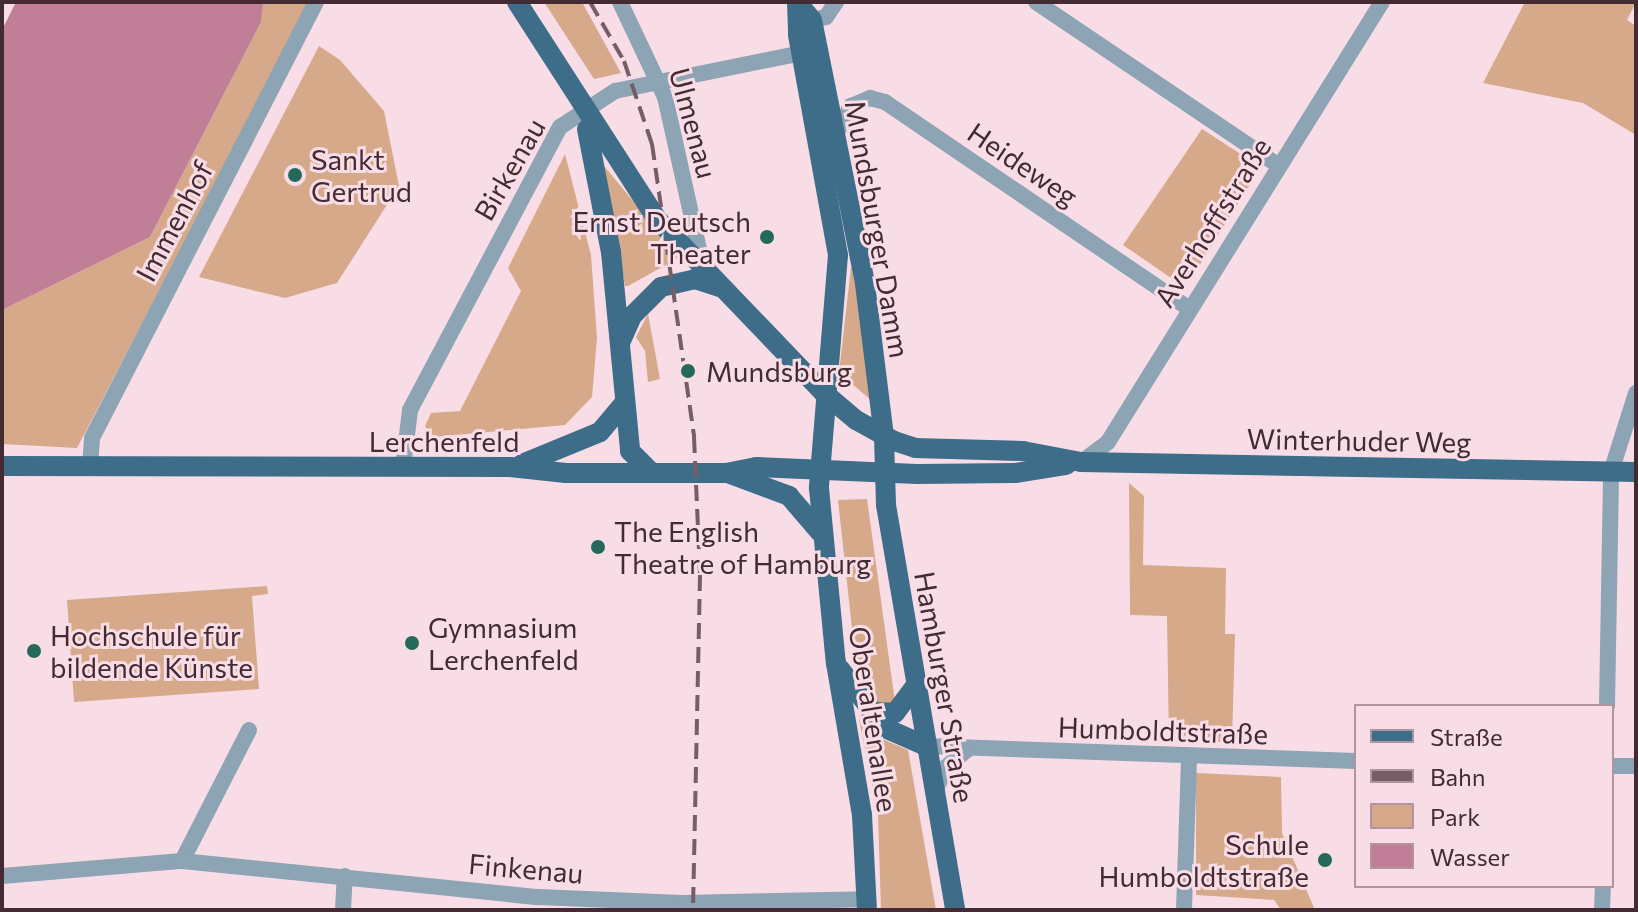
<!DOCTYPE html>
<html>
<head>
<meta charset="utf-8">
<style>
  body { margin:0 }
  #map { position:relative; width:1638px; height:912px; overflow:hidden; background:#f9dde6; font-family:Commissioner,sans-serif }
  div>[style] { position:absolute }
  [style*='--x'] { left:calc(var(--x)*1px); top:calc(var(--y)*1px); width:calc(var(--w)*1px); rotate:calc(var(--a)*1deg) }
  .green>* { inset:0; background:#d5a989 }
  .water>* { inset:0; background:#c07f96 }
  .minor>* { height:16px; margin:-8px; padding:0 8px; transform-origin:8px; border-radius:8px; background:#8ca4b4 }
  .major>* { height:20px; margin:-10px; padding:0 10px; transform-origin:10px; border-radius:10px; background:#3e6d8a }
  .rail>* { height:4px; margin-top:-2px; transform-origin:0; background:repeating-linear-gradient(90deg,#765d66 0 16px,transparent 0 24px) }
  .dots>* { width:22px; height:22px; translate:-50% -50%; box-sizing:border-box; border:4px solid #f9dde6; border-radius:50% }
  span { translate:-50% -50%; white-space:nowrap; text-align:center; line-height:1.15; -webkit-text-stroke:6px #f9dde6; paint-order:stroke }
  .street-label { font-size:28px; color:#432a33 }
  .poi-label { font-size:28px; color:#432a33 }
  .left { translate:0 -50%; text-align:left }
  .right { translate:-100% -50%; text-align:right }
  .frame { position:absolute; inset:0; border:4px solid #432a33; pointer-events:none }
  .legend { position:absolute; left:1354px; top:704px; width:260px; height:184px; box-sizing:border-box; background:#f9dde6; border:2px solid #b0959e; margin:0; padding:10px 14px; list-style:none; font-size:24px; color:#432a33 }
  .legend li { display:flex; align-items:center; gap:16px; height:40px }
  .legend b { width:40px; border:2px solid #b0959e }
</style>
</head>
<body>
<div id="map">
  <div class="green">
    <i style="clip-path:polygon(263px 2px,310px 2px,77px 448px,2px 444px,2px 310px,150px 237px,261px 22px)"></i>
    <i style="clip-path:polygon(544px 2px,582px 2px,621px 73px,594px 79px)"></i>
    <i style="clip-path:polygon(1525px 2px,1636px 2px,1627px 20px,1636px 26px,1636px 135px,1583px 103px,1483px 83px)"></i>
    <i style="clip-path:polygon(319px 46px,340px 60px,384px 111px,399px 186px,337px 283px,285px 298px,199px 277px)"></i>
    <i style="clip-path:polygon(1202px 129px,1256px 164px,1257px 173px,1191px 279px,1177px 282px,1123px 245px)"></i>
    <i style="clip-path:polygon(565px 154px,591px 255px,597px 338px,592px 397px,565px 425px,433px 437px,425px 426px,431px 413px,460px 411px,521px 291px,508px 268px)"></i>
    <i style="clip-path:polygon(604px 166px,680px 257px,628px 286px,625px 286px)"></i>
    <i style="clip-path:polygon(851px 267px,854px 268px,872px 401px,839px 373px)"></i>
    <i style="clip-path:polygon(648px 314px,660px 379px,648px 382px,645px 351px,636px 337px)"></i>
    <i style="clip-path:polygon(1129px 483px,1144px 496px,1143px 565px,1226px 568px,1225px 634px,1235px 634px,1232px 742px,1169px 742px,1167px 616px,1130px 615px)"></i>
    <i style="clip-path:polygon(867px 499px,895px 702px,894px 705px,877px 704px,864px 686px,855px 656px,838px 500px)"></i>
    <i style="clip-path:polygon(267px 586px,268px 594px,252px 596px,259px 689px,74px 702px,67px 600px)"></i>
    <i style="clip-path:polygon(859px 719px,882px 739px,908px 750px,936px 910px,881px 910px,878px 815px)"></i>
    <i style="clip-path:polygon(1196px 773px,1281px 777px,1282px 833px,1315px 910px,1281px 910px,1274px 900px,1196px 895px)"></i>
  </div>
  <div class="water">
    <i style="clip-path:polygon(16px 2px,263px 4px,261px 22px,150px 237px,2px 310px,2px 30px)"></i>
  </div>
  <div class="minor">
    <i style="--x:620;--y:2;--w:105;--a:64.7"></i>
    <i style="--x:665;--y:97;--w:170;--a:77.4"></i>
    <i style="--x:1036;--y:2;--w:293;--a:34"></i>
    <i style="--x:812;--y:20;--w:14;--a:-12"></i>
    <i style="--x:826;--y:17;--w:18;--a:-56"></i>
    <i style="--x:836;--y:134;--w:32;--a:-62"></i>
    <i style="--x:851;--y:106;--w:21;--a:-23"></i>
    <i style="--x:870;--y:98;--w:16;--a:15"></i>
    <i style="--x:885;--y:102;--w:366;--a:34.2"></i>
    <i style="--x:1083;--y:461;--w:31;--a:-37"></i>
    <i style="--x:1108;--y:442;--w:518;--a:-58.09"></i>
    <i style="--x:90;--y:467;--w:29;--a:-86"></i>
    <i style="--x:92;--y:438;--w:490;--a:-62.8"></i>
    <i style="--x:403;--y:468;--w:58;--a:-83.1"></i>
    <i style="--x:410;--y:410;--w:320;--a:-62.1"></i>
    <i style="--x:560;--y:127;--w:66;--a:-33.2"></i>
    <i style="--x:615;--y:91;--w:190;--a:-11.5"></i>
    <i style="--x:1607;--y:706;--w:234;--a:-89"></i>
    <i style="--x:1611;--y:472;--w:83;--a:-72.4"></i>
    <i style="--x:926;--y:746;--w:430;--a:2"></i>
    <i style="--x:1612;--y:766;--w:24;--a:0"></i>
    <i style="--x:935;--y:791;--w:26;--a:-65"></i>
    <i style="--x:946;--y:767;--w:28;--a:-39"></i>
    <i style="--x:182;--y:861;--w:147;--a:-62.9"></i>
    <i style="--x:2;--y:876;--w:181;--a:-4.8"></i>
    <i style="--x:182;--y:861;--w:358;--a:5.8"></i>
    <i style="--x:538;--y:897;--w:144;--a:2.4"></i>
    <i style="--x:682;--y:903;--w:184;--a:-1.2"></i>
    <i style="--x:343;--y:910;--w:34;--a:-87"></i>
    <i style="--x:1184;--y:910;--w:152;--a:-88.1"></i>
    <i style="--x:1602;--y:910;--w:24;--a:-88"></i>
  </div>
  <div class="major">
    <i style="--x:517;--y:2;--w:257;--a:57.2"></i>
    <i style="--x:656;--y:218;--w:243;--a:46.2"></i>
    <i style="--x:824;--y:393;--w:42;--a:40.2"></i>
    <i style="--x:856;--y:420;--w:43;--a:28.9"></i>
    <i style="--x:894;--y:441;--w:22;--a:18"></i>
    <i style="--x:915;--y:448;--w:108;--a:1.6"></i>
    <i style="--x:1023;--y:451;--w:59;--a:10.7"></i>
    <i style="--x:1081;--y:462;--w:555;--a:1.03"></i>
    <i style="--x:797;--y:2;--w:23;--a:50"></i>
    <i style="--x:812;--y:20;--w:269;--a:78.6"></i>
    <i style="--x:865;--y:284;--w:154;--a:82.9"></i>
    <i style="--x:884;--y:437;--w:68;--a:88.3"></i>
    <i style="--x:886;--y:505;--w:411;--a:80.3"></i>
    <i style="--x:797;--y:2;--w:33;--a:88"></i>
    <i style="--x:798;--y:35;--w:224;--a:79.7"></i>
    <i style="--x:838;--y:255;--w:234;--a:94.7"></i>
    <i style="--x:819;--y:488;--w:176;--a:84.5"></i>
    <i style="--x:836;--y:663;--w:154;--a:80.3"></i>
    <i style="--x:862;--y:815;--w:95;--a:87"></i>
    <i style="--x:587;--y:129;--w:125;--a:79"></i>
    <i style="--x:611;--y:252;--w:200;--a:84.5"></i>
    <i style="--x:630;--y:451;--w:30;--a:45"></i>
    <i style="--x:620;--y:343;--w:30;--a:-66"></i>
    <i style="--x:632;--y:316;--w:41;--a:-45"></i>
    <i style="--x:661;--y:287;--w:35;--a:-13"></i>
    <i style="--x:695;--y:279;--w:25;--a:18"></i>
    <i style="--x:522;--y:464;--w:84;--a:-22.3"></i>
    <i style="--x:600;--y:432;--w:35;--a:-50"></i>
    <i style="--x:2;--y:466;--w:508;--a:0.11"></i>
    <i style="--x:510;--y:467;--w:56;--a:6.1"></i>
    <i style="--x:566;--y:473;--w:160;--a:0"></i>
    <i style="--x:726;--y:473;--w:31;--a:-11"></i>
    <i style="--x:756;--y:467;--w:161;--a:2.5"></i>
    <i style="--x:917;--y:474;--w:98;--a:-0.6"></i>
    <i style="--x:1015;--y:473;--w:52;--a:-8.9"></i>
    <i style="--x:730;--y:474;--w:63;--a:20.4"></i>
    <i style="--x:789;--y:496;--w:48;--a:49.3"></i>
    <i style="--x:840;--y:669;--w:74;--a:52.7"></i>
    <i style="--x:885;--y:728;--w:45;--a:23.7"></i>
    <i style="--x:871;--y:712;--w:24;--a:2"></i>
    <i style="--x:895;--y:713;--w:31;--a:-53"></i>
  </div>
  <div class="rail">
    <i style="--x:590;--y:2;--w:68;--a:60"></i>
    <i style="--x:624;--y:61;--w:88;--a:71.4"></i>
    <i style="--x:652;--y:144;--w:296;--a:81.8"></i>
    <i style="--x:694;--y:437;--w:138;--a:87.5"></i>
    <i style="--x:700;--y:575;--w:335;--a:91.2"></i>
  </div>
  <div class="dots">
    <i style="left:295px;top:175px;background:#25695b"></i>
    <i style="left:767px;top:237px;background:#25695b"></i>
    <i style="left:688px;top:371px;background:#25695b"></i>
    <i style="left:598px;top:547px;background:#25695b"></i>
    <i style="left:412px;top:643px;background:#25695b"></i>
    <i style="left:34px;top:651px;background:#25695b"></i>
    <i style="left:1325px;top:860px;background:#25695b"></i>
  </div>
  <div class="street-label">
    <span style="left:694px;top:123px;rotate:75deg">Ulmenau</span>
    <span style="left:1023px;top:164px;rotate:34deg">Heideweg</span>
    <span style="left:509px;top:169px;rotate:-60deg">Birkenau</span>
    <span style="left:174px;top:221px;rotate:-62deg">Immenhof</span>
    <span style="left:1212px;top:222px;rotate:-58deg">Averhoffstraße</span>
    <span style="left:878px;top:229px;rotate:80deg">Mundsburger Damm</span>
    <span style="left:1359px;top:440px;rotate:1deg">Winterhuder Weg</span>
    <span style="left:444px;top:441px">Lerchenfeld</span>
    <span style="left:945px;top:687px;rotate:80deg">Hamburger Straße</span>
    <span style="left:874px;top:719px;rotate:81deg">Oberaltenallee</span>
    <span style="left:1163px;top:730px;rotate:2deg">Humboldtstraße</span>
    <span style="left:526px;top:868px;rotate:5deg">Finkenau</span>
  </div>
  <div class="poi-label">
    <span class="left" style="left:311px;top:175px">Sankt<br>Gertrud</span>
    <span class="right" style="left:751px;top:237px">Ernst Deutsch<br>Theater</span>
    <span class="left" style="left:706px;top:371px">Mundsburg</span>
    <span class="left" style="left:614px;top:547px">The English<br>Theatre of Hamburg</span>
    <span class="left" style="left:428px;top:643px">Gymnasium<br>Lerchenfeld</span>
    <span class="left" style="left:50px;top:651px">Hochschule für<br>bildende Künste</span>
    <span class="right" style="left:1309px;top:860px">Schule<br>Humboldtstraße</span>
  </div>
  <div class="frame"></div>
  <ul class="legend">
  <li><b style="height:10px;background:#3e6d8a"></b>Straße</li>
  <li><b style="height:10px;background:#765d66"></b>Bahn</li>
  <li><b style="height:22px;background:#d5a989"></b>Park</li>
  <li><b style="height:22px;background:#c07f96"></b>Wasser</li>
  </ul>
</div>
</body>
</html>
